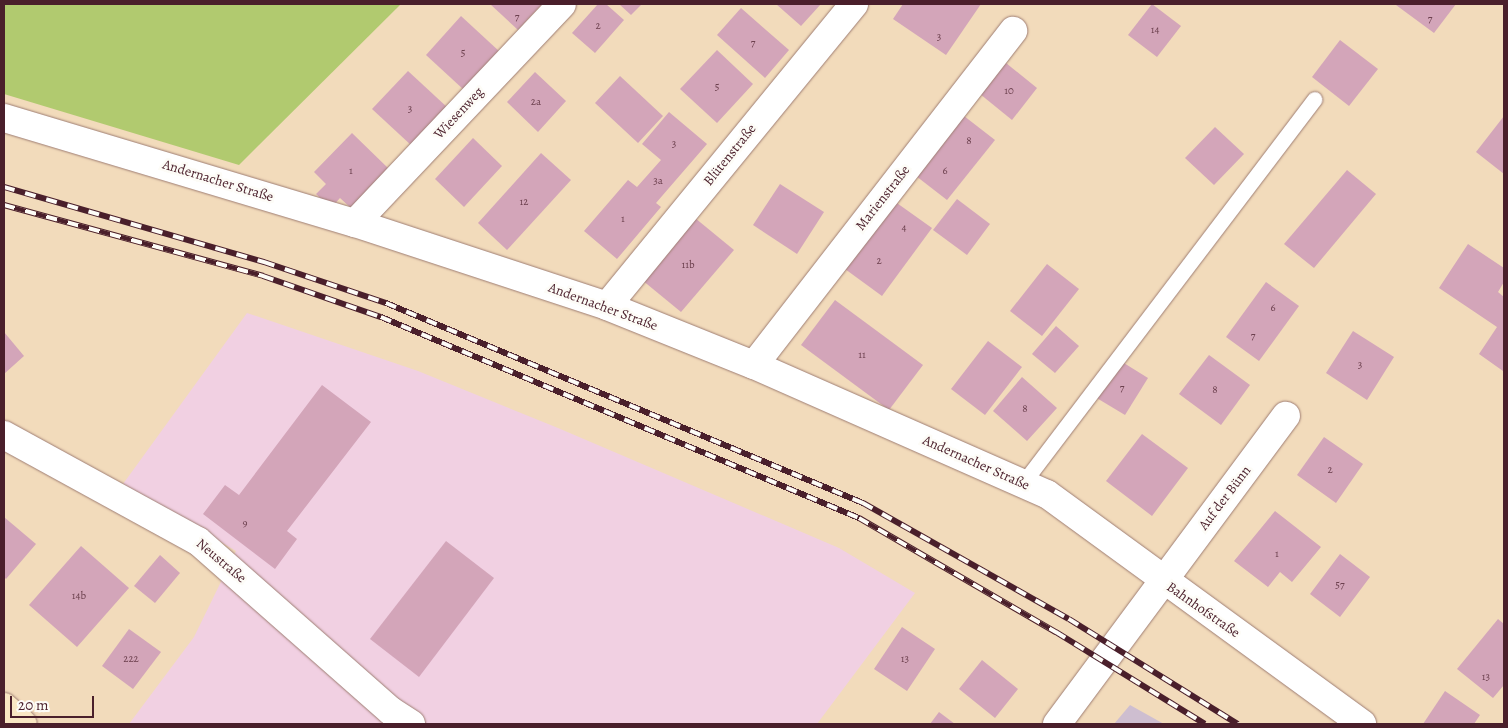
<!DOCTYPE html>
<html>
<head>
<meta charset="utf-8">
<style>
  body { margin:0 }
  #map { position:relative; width:1508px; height:728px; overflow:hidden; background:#f2dbbb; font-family:Alegreya,serif }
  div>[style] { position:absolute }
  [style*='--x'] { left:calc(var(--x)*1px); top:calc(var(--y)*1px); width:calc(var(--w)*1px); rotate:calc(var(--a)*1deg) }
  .built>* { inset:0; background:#f1d0e2 }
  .industrial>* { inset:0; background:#cebed0 }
  .green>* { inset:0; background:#b1ca6f }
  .building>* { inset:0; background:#d3a5b9 }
  .roads { filter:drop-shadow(0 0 1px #9e7d73) drop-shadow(0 0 1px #9e7d73) }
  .service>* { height:15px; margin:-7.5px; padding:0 7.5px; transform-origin:7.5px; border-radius:7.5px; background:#fff }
  .minor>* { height:28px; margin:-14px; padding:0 14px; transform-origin:14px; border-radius:14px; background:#fff }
  .secondary>* { height:28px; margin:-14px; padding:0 14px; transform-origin:14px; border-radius:14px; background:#f9e7c3 }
  .rail>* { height:5.5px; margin-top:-2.75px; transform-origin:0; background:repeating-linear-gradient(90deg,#fdfcf7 0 11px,#4a1f2b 0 22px); box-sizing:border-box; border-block:1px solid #4a1f2b }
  span { translate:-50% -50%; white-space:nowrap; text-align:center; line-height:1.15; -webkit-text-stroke:5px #fdfcf7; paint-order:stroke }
  .number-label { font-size:11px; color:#6c404e }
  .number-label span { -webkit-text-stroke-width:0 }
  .street-label { font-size:14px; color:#4a1f2b }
  .frame { position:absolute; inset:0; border:5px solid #4a1f2b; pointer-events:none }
  .scale { position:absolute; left:10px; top:696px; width:84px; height:22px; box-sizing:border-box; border:2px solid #4a1f2b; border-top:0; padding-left:6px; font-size:15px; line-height:18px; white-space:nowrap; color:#4a1f2b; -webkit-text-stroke:4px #fdfcf7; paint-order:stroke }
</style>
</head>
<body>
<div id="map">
  <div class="built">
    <i style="clip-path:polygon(247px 313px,418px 371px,558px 428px,839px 548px,915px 593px,817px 724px,129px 724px,194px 637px,236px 551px,123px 484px)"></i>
  </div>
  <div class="industrial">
    <i style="clip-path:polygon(1130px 705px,1164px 724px,1114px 724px)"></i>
  </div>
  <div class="green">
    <i style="clip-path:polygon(4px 4px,401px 4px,239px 165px,4px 94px)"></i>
  </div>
  <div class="building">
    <i style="clip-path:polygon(490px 4px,542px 4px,518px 30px)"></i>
    <i style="clip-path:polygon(598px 4px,606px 4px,624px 20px,595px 53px,572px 33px)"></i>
    <i style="clip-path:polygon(619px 4px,642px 4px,631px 15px)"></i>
    <i style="clip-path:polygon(776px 4px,821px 4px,801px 26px)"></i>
    <i style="clip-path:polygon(903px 4px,981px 4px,946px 55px,893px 19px)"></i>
    <i style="clip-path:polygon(1152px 4px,1181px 26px,1157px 57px,1128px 35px)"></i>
    <i style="clip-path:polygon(1397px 4px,1456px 4px,1434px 33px,1396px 5px)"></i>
    <i style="clip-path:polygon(741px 8px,789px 50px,765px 78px,717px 35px)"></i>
    <i style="clip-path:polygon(461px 16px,500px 52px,464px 90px,426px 55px)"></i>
    <i style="clip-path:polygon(1340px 40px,1378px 69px,1349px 106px,1312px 77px)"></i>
    <i style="clip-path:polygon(717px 50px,753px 84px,717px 123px,680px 89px)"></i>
    <i style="clip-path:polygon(1006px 63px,1037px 88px,1012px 120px,980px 94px)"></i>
    <i style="clip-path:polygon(408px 71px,448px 108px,412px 146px,372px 109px)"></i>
    <i style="clip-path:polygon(535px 72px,566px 101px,538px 132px,507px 102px)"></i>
    <i style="clip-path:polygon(620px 76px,663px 116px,638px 143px,595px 103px)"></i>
    <i style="clip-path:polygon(669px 112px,707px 144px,656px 203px,661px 207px,617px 259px,584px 231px,628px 180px,637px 187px,661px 160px,642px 144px)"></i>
    <i style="clip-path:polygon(964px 116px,995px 140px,947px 200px,916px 176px)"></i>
    <i style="clip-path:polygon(1504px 116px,1504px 174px,1476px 152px)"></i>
    <i style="clip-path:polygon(1215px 127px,1244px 154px,1214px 185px,1185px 158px)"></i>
    <i style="clip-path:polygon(352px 133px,389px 169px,352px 209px,340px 198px,331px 208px,316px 194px,326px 184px,314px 172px)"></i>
    <i style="clip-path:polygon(473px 138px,502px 166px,464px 207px,435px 179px)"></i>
    <i style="clip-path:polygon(541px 153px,571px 180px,507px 250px,478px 223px)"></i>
    <i style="clip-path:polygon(1347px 170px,1376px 194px,1314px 268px,1284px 244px)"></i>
    <i style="clip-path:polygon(780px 184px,824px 212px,797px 254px,753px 225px)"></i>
    <i style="clip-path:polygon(957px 199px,990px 224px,967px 255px,933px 230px)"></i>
    <i style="clip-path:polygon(894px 201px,932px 228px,882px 296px,845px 269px)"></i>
    <i style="clip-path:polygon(695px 218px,734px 250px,681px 312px,642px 280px)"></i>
    <i style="clip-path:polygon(1468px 244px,1504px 268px,1504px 282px,1498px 292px,1504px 297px,1503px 371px,1479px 354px,1497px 327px,1439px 288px)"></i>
    <i style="clip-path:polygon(1047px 264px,1079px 289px,1042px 336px,1010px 311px)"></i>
    <i style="clip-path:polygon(1266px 282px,1299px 306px,1259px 361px,1226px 337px)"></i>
    <i style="clip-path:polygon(835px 300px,923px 365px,889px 410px,801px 345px)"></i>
    <i style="clip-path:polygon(1056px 326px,1079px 346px,1055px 373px,1032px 354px)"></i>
    <i style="clip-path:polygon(1353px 331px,1394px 357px,1367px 400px,1326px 373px)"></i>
    <i style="clip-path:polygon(4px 332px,24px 356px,4px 374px)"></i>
    <i style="clip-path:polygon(988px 341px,1022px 367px,985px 415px,951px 389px)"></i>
    <i style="clip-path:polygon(1209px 355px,1250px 385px,1221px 425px,1179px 394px)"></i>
    <i style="clip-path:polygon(1119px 360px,1148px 378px,1125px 415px,1095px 397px)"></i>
    <i style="clip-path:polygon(1022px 377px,1057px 408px,1027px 441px,993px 411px)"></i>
    <i style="clip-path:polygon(322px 385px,371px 422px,287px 531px,297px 539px,275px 569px,203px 514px,225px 485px,239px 495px)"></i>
    <i style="clip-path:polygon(1142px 434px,1188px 468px,1152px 516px,1106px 481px)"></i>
    <i style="clip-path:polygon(1324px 437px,1363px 464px,1336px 503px,1297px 475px)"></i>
    <i style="clip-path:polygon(1275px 511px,1321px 547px,1292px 582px,1280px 572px,1268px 587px,1234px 561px)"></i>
    <i style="clip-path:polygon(4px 517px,36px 544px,6px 579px,4px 577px)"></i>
    <i style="clip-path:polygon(446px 541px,494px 578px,419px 677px,370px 639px)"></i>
    <i style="clip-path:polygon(81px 546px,129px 588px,77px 647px,29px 605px)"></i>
    <i style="clip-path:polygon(1340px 554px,1370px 577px,1340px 617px,1310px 594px)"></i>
    <i style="clip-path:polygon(160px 555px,180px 573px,155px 603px,134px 586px)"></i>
    <i style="clip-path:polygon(1498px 619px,1504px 624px,1504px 685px,1493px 698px,1457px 669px)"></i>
    <i style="clip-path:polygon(902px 627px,935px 649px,907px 691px,874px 669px)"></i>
    <i style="clip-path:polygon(129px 629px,161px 652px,133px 689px,102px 666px)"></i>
    <i style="clip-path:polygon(982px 660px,1018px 689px,995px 718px,959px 689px)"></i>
    <i style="clip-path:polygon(1445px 691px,1480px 715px,1474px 724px,1423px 724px)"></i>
    <i style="clip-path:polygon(939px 712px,955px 724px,930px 724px)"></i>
  </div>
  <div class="roads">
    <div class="service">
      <i style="--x:1023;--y:483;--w:482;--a:-52.8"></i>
    </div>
    <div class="minor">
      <i style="--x:4;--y:118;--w:366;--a:16.7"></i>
      <i style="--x:355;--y:223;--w:265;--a:18.2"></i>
      <i style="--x:607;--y:306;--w:158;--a:21.9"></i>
      <i style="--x:754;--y:365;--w:320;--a:23.8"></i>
      <i style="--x:1047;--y:494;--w:390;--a:36.1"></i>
      <i style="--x:355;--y:223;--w:301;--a:-46.6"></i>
      <i style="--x:607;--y:306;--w:390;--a:-50.7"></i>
      <i style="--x:754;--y:365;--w:423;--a:-52.2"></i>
      <i style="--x:4;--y:435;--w:221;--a:28.7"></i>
      <i style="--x:198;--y:541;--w:257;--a:41.4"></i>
      <i style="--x:391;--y:711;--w:24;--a:33"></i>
      <i style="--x:1057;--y:724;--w:384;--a:-53.4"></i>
    </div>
    <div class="secondary">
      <i style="--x:4;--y:707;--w:25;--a:42"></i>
    </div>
  </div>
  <div class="rail">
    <i style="--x:4;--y:187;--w:271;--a:16.1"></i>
    <i style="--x:264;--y:262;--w:129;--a:18.6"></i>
    <i style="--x:386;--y:303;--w:517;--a:22.75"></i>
    <i style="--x:863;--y:503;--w:236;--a:29.4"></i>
    <i style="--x:1069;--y:619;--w:199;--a:31.9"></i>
    <i style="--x:4;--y:205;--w:269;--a:15.3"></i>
    <i style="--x:263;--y:276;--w:125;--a:19.2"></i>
    <i style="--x:381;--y:317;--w:519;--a:22.81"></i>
    <i style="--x:859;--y:518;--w:228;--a:30.1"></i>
    <i style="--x:1056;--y:632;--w:175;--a:31.7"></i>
  </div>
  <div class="number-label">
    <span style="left:517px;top:17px">7</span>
    <span style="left:1430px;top:19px">7</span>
    <span style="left:598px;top:26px">2</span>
    <span style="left:1155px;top:30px">14</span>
    <span style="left:939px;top:37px">3</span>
    <span style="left:753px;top:43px">7</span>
    <span style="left:463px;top:53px">5</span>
    <span style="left:717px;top:87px">5</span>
    <span style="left:1009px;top:91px">10</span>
    <span style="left:536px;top:102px">2a</span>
    <span style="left:410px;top:109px">3</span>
    <span style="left:969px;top:141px">8</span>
    <span style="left:674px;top:144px">3</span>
    <span style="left:351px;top:171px">1</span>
    <span style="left:945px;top:171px">6</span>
    <span style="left:658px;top:181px">3a</span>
    <span style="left:524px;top:202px">12</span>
    <span style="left:623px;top:219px">1</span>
    <span style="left:904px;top:228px">4</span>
    <span style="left:879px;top:261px">2</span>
    <span style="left:688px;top:265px">11b</span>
    <span style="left:1273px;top:308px">6</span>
    <span style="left:1253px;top:336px">7</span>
    <span style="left:862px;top:355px">11</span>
    <span style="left:1360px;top:365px">3</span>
    <span style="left:1122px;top:388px">7</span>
    <span style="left:1215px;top:390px">8</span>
    <span style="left:1025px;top:409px">8</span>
    <span style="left:1330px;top:470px">2</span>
    <span style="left:245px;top:523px">9</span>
    <span style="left:1277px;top:554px">1</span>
    <span style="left:1340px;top:585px">57</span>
    <span style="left:79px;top:596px">14b</span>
    <span style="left:131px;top:659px">222</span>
    <span style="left:905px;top:659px">13</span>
    <span style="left:1486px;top:677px">13</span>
  </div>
  <div class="street-label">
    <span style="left:459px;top:113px;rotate:-47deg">Wiesenweg</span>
    <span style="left:730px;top:155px;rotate:-51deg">Blütenstraße</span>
    <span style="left:218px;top:181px;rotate:17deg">Andernacher Straße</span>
    <span style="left:883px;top:198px;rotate:-52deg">Marienstraße</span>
    <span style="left:603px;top:307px;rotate:20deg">Andernacher Straße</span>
    <span style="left:976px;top:463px;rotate:24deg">Andernacher Straße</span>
    <span style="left:1225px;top:498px;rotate:-53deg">Auf der Bünn</span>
    <span style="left:221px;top:561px;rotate:40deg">Neustraße</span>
    <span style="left:1203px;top:610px;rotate:35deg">Bahnhofstraße</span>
  </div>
  <div class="frame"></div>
  <div class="scale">20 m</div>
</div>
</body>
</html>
